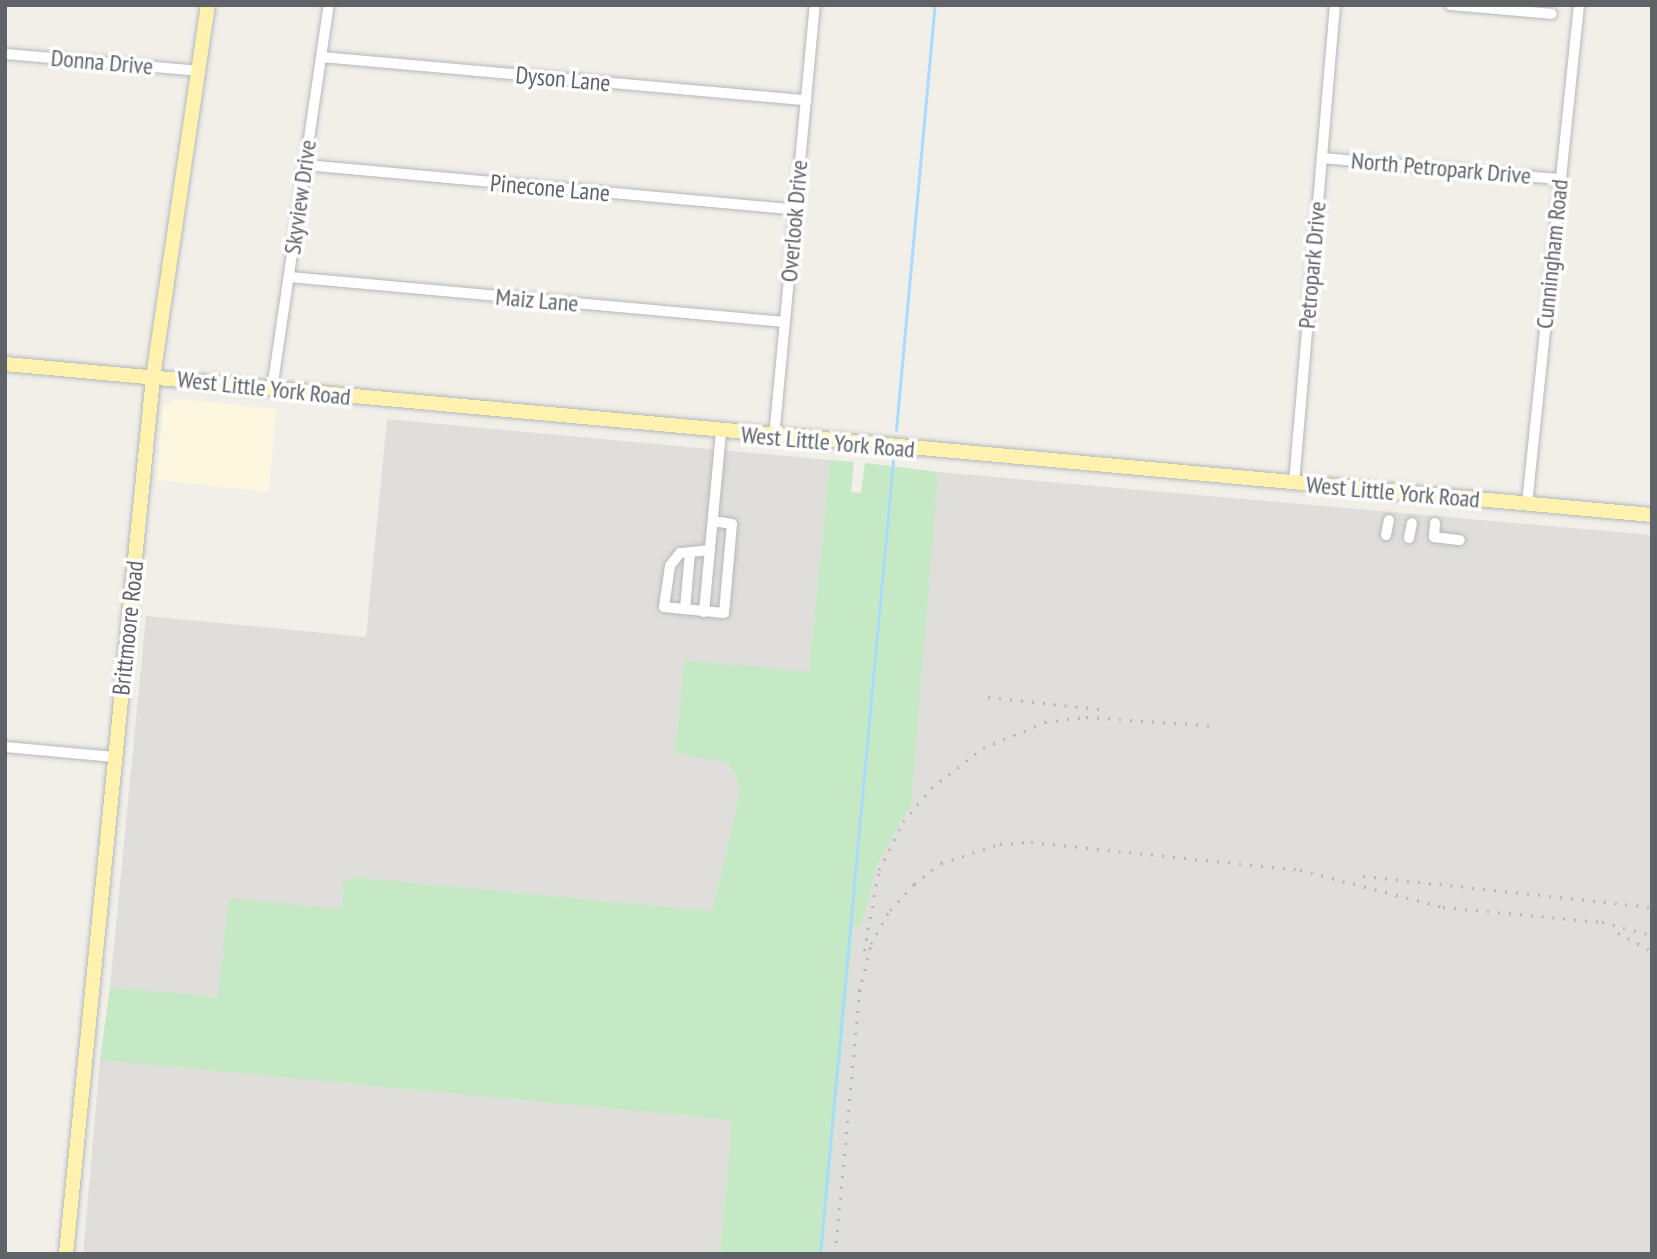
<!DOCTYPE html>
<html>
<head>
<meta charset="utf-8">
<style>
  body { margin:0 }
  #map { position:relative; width:1657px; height:1259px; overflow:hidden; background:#f1efe8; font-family:"PT Sans Narrow",sans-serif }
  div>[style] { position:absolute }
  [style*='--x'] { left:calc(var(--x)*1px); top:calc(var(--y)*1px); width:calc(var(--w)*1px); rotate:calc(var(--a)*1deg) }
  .commercial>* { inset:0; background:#fef7e0 }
  .industrial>* { inset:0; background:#e0deda }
  .green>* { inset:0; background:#c5e8c5 }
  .stream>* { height:2.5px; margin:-1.25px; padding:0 1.25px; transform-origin:1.25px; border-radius:1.25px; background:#aadaff }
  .roads { filter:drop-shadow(0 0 2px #b5b8bc) drop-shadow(0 0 2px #b5b8bc) }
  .minor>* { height:10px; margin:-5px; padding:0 5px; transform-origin:5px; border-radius:5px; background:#fff }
  .major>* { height:14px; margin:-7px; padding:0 7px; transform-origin:7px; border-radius:7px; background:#fff2af }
  .rail>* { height:2.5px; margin-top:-1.25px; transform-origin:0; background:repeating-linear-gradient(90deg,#b6b7b8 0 2px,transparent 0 11px) }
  span { translate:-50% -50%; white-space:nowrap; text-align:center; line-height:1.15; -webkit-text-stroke:7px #fff; paint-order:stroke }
  .street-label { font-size:24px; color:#5f6368 }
  .frame { position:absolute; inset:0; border:7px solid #5f6368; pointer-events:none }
</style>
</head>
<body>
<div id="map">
  <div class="commercial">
    <i style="clip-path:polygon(176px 399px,276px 409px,269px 492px,157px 480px,163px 407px)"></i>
  </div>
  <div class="industrial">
    <i style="clip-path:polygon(387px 419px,830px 460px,809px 673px,684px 661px,675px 753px,728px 763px,741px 787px,712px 911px,352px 877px,343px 884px,341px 909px,218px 997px,110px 987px,146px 616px,366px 637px)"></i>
    <i style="clip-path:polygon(938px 472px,1652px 535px,1652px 1254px,823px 1254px,854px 925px,861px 925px,878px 862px,908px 802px)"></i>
    <i style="clip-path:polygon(100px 1060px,732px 1120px,720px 1254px,83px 1254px)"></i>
  </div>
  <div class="green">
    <i style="clip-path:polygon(830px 460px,854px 462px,851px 492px,861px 493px,865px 463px,938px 472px,911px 805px,878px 862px,861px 926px,854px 925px,823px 1254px,720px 1254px,732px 1120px,100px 1060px,110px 987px,218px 997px,229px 898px,341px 909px,343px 883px,352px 877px,712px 911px,741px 787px,728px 763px,675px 753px,684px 660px,809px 672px)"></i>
  </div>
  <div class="stream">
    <i style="--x:896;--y:430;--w:427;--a:-84.8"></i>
    <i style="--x:820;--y:1254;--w:796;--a:-84.74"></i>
  </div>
  <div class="roads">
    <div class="minor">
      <i style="--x:1450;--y:5;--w:102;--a:5"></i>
      <i style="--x:5;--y:54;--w:194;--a:5"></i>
      <i style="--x:321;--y:57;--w:487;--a:5.1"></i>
      <i style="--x:1322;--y:158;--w:238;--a:5.1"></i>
      <i style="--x:305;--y:165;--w:492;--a:5.2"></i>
      <i style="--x:289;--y:277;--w:498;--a:5.2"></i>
      <i style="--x:272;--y:389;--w:388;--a:-81.6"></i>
      <i style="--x:774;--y:437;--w:434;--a:-84.6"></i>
      <i style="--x:1294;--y:483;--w:480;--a:-85.1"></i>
      <i style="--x:1527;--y:504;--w:502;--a:-84.05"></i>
      <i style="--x:1435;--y:523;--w:14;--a:94"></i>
      <i style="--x:1434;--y:537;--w:26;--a:7"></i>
      <i style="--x:1386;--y:535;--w:15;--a:-79"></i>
      <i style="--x:1409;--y:538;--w:15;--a:-79"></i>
      <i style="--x:710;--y:550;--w:30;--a:174"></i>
      <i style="--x:680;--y:553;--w:16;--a:128"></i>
      <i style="--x:670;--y:566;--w:41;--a:98.3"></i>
      <i style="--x:664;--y:607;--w:60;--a:5.7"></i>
      <i style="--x:724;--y:613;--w:89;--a:-84.9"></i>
      <i style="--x:732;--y:524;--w:19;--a:-171"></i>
      <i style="--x:685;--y:609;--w:57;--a:-85"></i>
      <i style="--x:704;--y:612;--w:181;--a:-84.6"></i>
      <i style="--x:5;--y:747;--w:110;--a:5.2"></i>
    </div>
    <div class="major">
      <i style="--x:5;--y:364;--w:1654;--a:5.24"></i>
      <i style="--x:66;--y:1254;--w:881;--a:-84.33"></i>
      <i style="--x:153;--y:377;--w:376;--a:-81.6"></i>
    </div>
  </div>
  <div class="rail">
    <i style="--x:988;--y:697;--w:120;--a:6.2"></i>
    <i style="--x:1363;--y:876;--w:291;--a:6.1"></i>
    <i style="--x:1618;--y:933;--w:38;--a:28"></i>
    <i style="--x:864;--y:951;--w:82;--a:-79.5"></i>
    <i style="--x:879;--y:870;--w:54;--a:-63.4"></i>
    <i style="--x:903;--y:822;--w:44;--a:-50.5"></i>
    <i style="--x:931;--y:788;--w:66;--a:-37.6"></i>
    <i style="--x:983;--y:748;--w:67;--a:-22.8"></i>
    <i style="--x:1045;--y:722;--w:41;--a:-7"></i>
    <i style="--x:1086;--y:717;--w:132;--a:3.9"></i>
    <i style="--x:859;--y:992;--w:49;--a:-76"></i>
    <i style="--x:871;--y:944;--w:39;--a:-61"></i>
    <i style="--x:890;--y:910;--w:35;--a:-47"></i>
    <i style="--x:914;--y:884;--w:34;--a:-38"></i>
    <i style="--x:941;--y:863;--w:62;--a:-17.9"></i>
    <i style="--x:1000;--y:844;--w:31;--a:-4"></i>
    <i style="--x:1031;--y:842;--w:270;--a:5.9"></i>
    <i style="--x:1300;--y:870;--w:148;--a:14.5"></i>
    <i style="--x:1443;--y:907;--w:160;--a:5.4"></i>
    <i style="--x:1602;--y:922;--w:52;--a:14.6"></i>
    <i style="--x:835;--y:1254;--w:273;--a:-84.7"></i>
  </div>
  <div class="street-label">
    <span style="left:102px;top:62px;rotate:5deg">Donna Drive</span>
    <span style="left:563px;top:79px;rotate:5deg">Dyson Lane</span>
    <span style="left:1441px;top:168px;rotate:5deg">North Petropark Drive</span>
    <span style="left:550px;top:188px;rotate:5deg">Pinecone Lane</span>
    <span style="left:300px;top:197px;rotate:-82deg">Skyview Drive</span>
    <span style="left:794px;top:221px;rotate:-85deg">Overlook Drive</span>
    <span style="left:1552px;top:254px;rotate:-84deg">Cunningham Road</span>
    <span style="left:1312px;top:265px;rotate:-85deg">Petropark Drive</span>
    <span style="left:537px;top:300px;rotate:5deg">Maiz Lane</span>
    <span style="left:264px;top:388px;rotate:6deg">West Little York Road</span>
    <span style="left:828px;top:442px;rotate:5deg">West Little York Road</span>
    <span style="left:1393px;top:492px;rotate:5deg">West Little York Road</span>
    <span style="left:128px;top:628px;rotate:-84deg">Brittmoore Road</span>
  </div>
  <div class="frame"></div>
</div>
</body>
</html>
